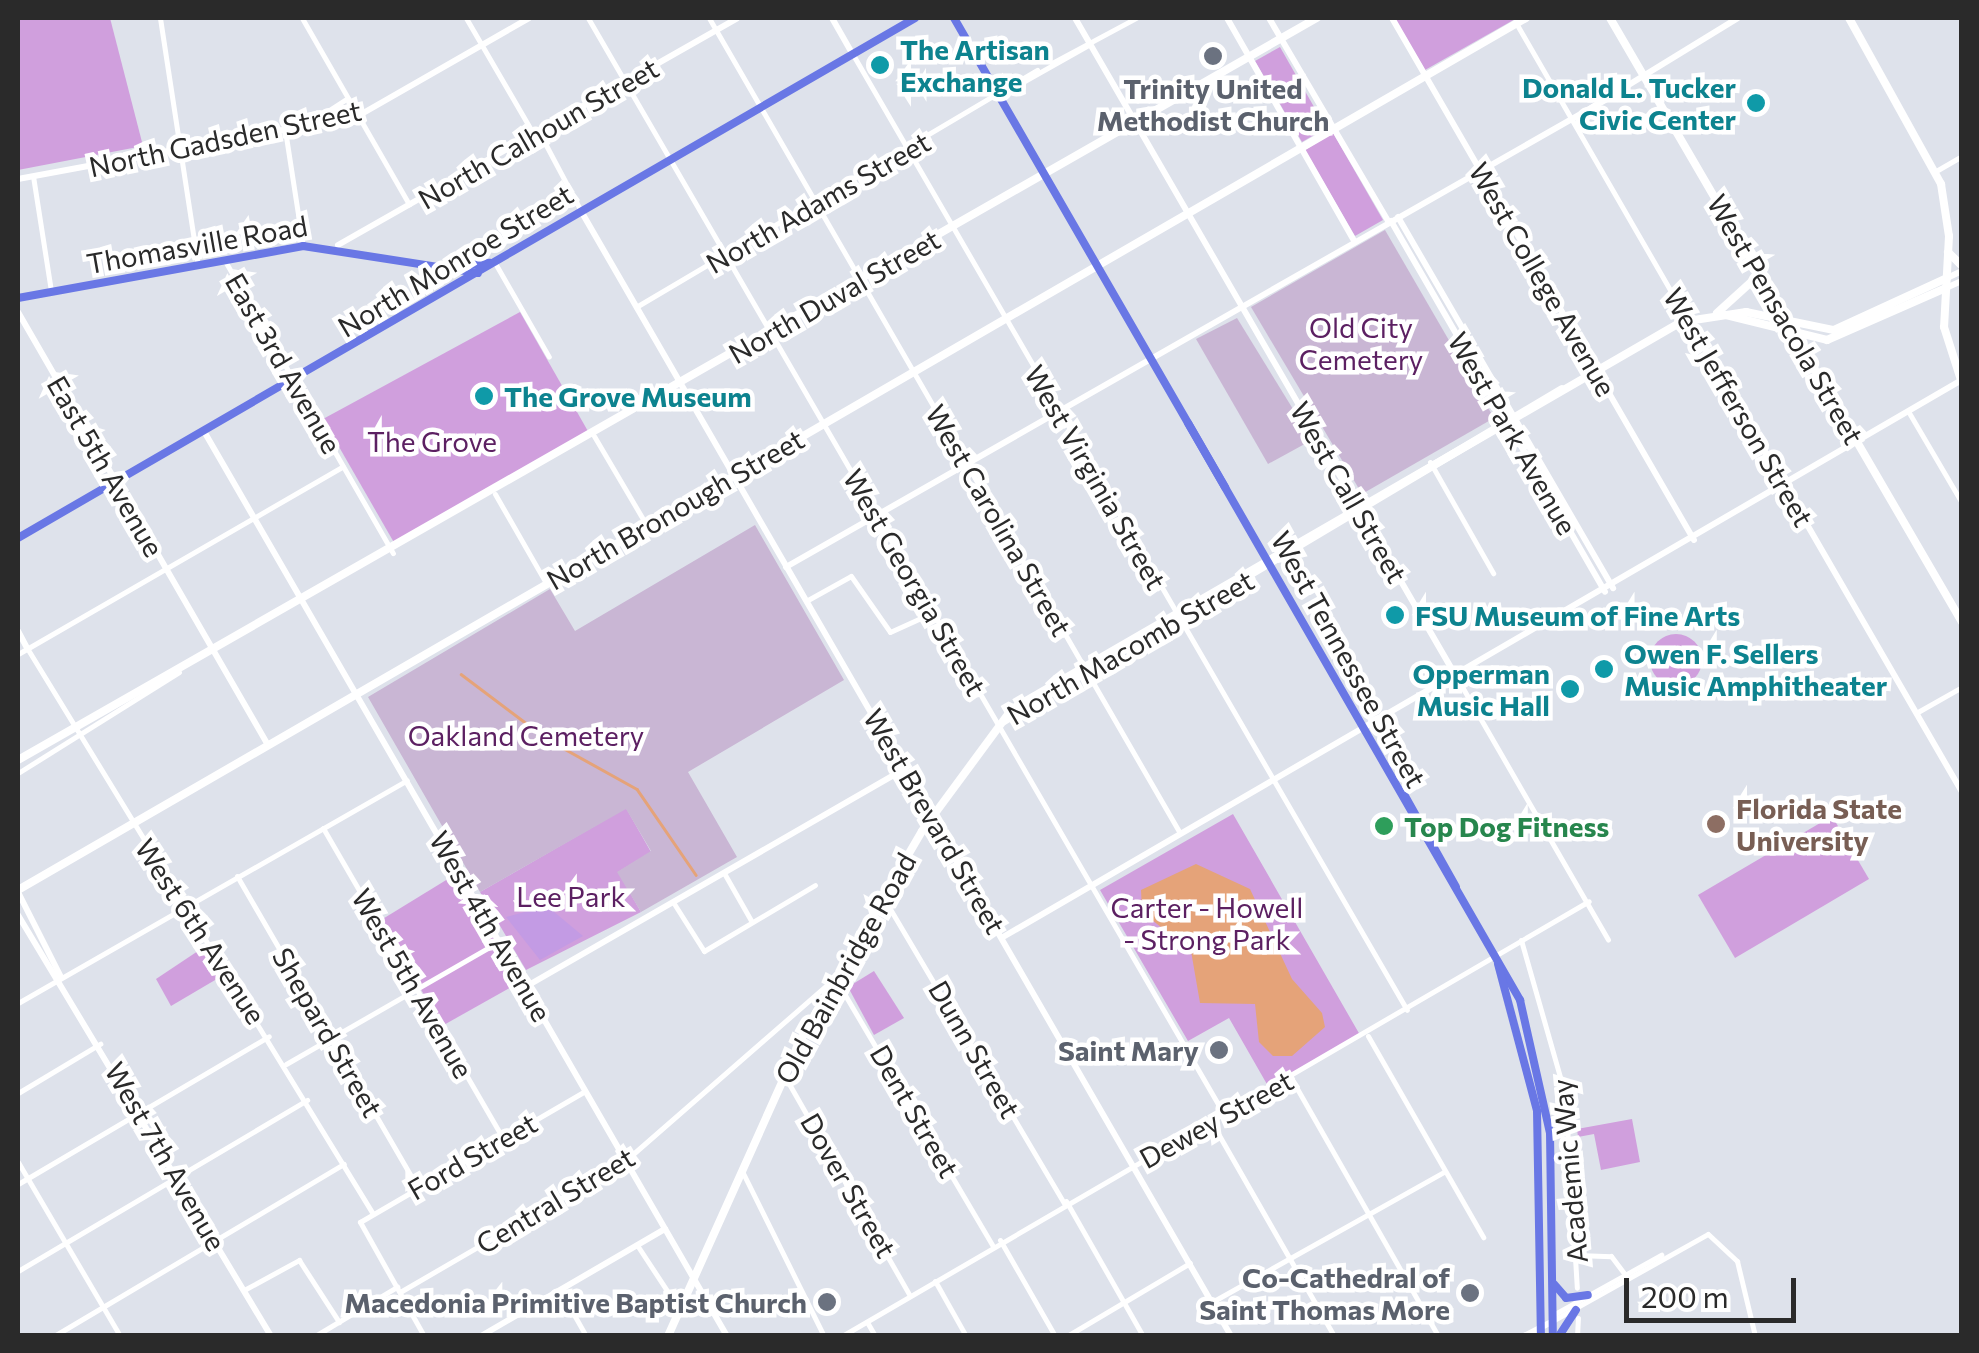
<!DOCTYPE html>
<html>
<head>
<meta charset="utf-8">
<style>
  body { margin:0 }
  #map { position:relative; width:1979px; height:1353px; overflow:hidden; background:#dee2eb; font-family:Commissioner,sans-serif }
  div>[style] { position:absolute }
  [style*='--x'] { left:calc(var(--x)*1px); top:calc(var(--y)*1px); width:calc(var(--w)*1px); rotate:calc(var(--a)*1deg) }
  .green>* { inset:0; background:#d09fdd }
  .round { border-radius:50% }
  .cemetery>* { inset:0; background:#c9b6d4 }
  .pitch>* { inset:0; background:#c39be4 }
  .water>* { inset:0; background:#e5a379 }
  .stream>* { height:2.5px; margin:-1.25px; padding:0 1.25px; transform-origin:1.25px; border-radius:1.25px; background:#e5a379 }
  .minor>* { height:5px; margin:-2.5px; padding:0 2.5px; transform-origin:2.5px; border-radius:2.5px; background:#fff }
  .tertiary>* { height:6px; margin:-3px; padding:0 3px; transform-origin:3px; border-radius:3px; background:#fff }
  .secondary>* { height:8px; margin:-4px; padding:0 4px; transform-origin:4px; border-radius:4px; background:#fff }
  .primary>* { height:8px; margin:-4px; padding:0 4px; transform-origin:4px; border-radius:4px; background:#6977e5 }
  .dots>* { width:28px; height:28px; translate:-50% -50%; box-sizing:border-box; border:5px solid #fff; border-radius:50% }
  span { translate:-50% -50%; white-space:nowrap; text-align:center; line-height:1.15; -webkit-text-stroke:9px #fff; paint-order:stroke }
  .culture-label { font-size:28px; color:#0d838f; font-weight:700 }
  .left { translate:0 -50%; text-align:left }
  .right { translate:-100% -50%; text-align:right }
  .worship-label { font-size:28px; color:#5b616d; font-weight:700 }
  .street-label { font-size:28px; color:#2a2a2a }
  .park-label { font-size:28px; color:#5c2062 }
  .education-label { font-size:28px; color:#785e54; font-weight:700 }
  .leisure-label { font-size:28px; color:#27864d; font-weight:700 }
  .frame { position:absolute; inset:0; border:20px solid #2a2a2a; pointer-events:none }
  .scale { position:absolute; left:1624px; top:1278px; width:172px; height:45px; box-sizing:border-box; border:5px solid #2a2a2a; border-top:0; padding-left:12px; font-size:30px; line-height:35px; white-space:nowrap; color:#2a2a2a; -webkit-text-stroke:8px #fff; paint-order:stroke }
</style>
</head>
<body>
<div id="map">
  <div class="green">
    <i style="clip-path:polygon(18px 18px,110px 18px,143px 146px,18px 170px)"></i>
    <i style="clip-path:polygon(1394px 18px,1517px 18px,1425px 70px)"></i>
    <i style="clip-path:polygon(1280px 47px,1326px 128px,1302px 142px,1255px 61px)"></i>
    <i style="clip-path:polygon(1333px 133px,1383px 220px,1355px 236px,1305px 150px)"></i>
    <i style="clip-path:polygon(520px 312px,589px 433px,396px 546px,323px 419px)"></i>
    <i class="round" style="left:1650px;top:634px;width:52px;height:52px"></i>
    <i style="clip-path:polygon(626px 808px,651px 852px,618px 872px,641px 912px,526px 970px,480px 892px)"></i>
    <i style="clip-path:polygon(1233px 814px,1360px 1035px,1268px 1086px,1229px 1018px,1188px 1041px,1100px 890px)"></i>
    <i style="clip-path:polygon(1832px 816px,1869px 879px,1735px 958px,1698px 895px)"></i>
    <i style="clip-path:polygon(456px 874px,520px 982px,442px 1026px,381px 920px)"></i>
    <i style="clip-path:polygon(201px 949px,227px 973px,171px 1006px,156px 979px)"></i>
    <i style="clip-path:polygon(874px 971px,904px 1018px,874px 1035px,848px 987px)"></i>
    <i style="clip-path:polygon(1632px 1119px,1640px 1162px,1601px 1170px,1594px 1134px,1578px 1137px,1577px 1129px)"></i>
  </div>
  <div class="cemetery">
    <i style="clip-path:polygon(1385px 230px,1494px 418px,1362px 494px,1251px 307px)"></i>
    <i style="clip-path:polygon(1237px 318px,1312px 440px,1268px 464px,1196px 339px)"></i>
    <i style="clip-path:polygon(755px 525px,844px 680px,688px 772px,737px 857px,641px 912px,617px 872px,651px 851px,626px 809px,480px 892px,368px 697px,550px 589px,575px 631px)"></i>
  </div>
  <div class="pitch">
    <i style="clip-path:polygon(547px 906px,583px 936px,540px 960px,506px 917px)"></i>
  </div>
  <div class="water">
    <i style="clip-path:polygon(1196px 864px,1250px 889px,1292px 979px,1322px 1013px,1325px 1027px,1292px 1056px,1273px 1056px,1259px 1042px,1255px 1004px,1200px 1003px,1191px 951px,1142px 912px,1141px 890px)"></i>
  </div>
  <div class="stream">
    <i style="--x:461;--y:674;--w:96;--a:37"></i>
    <i style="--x:547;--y:739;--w:103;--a:29.1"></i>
    <i style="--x:637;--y:789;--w:104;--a:55.5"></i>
  </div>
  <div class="minor">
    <i style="--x:160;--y:18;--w:250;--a:81.3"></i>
    <i style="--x:302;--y:18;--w:215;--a:60.1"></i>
    <i style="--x:466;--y:18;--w:135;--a:59.8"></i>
    <i style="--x:588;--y:18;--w:1269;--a:59.88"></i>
    <i style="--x:709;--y:18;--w:941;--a:59.98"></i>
    <i style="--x:1516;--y:23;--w:342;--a:60"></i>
    <i style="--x:852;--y:53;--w:1106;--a:59.89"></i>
    <i style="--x:1052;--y:63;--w:95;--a:-28.2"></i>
    <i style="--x:1000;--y:95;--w:103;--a:-29.5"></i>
    <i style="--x:309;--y:123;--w:46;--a:-32.7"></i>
    <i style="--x:285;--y:130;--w:117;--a:81.2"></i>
    <i style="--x:539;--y:132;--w:89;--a:62"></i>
    <i style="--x:1936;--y:171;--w:30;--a:-30"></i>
    <i style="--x:33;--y:176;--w:116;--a:81.1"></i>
    <i style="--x:225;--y:261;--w:337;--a:60.1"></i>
    <i style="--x:495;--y:263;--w:108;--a:60.1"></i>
    <i style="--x:636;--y:307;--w:466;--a:-30.6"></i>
    <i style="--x:1908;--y:411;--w:107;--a:59.6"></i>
    <i style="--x:594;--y:436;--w:104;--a:59.5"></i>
    <i style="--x:1430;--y:462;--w:128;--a:60.4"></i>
    <i style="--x:495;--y:494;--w:103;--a:60.2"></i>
    <i style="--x:806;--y:601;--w:51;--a:-29.1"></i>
    <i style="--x:851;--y:576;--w:68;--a:55.1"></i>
    <i style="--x:890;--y:632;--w:46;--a:-24.3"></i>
    <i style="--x:27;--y:648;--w:663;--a:58.56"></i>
    <i style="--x:18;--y:654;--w:375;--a:-30"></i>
    <i style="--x:1457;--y:678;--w:302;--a:60"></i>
    <i style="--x:1916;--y:713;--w:53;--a:-29.5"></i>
    <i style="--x:18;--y:773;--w:190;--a:-32.1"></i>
    <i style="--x:323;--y:828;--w:359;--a:59.9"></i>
    <i style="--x:724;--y:873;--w:56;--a:60.3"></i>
    <i style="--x:237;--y:876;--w:361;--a:59.9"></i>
    <i style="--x:883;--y:897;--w:356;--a:59.4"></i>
    <i style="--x:673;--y:902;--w:58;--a:57.7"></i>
    <i style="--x:704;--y:951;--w:129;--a:-30.7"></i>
    <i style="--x:1521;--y:940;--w:160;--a:74.1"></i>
    <i style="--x:1565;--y:1094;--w:194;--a:86.5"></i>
    <i style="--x:18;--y:1003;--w:448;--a:-29.8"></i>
    <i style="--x:1368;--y:1036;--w:232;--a:60.2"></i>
    <i style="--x:286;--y:1064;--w:247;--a:-29.9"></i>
    <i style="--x:784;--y:1075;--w:254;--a:60.3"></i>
    <i style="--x:1291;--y:1078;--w:297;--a:60.3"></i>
    <i style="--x:18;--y:1093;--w:96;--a:-30.9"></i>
    <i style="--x:1212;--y:1123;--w:245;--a:60.2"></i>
    <i style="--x:18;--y:1162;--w:202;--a:59.6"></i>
    <i style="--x:742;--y:1171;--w:184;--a:63.6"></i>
    <i style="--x:18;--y:1184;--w:291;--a:-30.5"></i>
    <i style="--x:1066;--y:1201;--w:155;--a:60.3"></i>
    <i style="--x:1000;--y:1240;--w:111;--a:60.2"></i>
    <i style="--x:637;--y:1245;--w:77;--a:56.7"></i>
    <i style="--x:1577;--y:1255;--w:34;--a:2"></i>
    <i style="--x:1611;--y:1256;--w:21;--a:53"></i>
    <i style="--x:18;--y:1271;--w:336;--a:-30.6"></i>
    <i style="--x:935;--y:1281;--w:63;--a:60.6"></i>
    <i style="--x:244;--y:1290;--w:63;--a:-28.6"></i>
    <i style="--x:299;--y:1260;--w:74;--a:57.2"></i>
    <i style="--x:560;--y:1290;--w:53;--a:60.5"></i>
    <i style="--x:400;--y:1292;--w:260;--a:-30.2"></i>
    <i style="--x:625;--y:1161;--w:279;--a:-41.1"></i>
    <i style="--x:835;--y:978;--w:311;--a:59.5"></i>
    <i style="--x:1212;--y:1302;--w:267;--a:-29.3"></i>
    <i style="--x:1553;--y:1315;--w:124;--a:-29.1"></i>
    <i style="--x:1554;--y:1320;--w:176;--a:-29.2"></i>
    <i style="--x:1708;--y:1234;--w:40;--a:43"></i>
    <i style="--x:1737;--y:1261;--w:77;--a:76.5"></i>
    <i style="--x:867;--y:1322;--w:16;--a:60"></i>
    <i style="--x:54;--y:1336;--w:337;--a:-30.7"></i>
    <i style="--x:315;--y:1336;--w:96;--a:-30.9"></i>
    <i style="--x:424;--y:1336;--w:131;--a:-119.3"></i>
    <i style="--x:360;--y:1222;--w:260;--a:-30.2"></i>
    <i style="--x:842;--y:1336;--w:864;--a:-30.21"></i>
    <i style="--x:1067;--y:1336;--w:143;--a:-30.7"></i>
    <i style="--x:1577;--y:1336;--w:18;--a:-87"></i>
  </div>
  <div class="tertiary">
    <i style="--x:832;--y:18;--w:40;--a:60.3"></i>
    <i style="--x:1075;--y:18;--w:763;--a:59.94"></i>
    <i style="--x:1227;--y:18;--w:257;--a:60.3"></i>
    <i style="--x:1269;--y:18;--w:235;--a:59.6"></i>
    <i style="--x:1392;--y:18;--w:603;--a:59.95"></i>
    <i style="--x:1591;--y:108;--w:172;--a:-31.5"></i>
    <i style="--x:18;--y:179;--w:346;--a:-10.5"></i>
    <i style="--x:358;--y:116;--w:197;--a:-29.8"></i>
    <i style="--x:581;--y:211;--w:1299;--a:59.98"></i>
    <i style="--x:1398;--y:217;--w:429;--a:59.9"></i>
    <i style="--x:1391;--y:221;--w:428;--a:60"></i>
    <i style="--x:338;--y:245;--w:459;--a:-29.6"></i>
    <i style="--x:1947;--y:278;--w:17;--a:-25"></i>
    <i style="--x:1946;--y:288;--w:17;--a:-24"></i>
    <i style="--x:18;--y:312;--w:499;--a:60"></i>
    <i style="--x:1688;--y:319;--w:547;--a:59.92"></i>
    <i style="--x:205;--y:433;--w:1043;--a:59.97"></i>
    <i style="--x:786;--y:567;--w:967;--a:-29.69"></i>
    <i style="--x:18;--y:631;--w:19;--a:62"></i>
    <i style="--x:18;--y:892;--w:95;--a:63.2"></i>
    <i style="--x:18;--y:915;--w:491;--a:59"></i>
    <i style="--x:1003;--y:937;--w:1107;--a:-30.16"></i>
    <i style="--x:527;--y:986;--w:435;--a:-29.9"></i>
    <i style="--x:481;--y:1336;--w:213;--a:-30.2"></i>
    <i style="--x:1524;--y:1336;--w:33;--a:-27"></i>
  </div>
  <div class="secondary">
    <i style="--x:1610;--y:18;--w:699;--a:59.77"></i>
    <i style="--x:1849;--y:18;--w:190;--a:61"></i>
    <i style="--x:1941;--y:184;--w:53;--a:81.3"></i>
    <i style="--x:1949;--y:236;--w:91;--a:93.1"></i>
    <i style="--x:1944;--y:327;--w:59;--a:72.2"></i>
    <i style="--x:1948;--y:252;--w:20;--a:45"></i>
    <i style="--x:1717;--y:313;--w:58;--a:-42.2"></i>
    <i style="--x:1726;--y:315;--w:104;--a:13.9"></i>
    <i style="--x:1827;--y:340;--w:130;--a:-23.6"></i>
    <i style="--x:1004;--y:721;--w:649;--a:-30.75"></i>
    <i style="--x:18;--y:760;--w:1496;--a:-29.74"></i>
    <i style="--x:18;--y:890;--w:1742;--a:-30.04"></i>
    <i style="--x:668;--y:1336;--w:332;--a:-65.8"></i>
    <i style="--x:804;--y:1033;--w:234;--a:-59.7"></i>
    <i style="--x:922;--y:831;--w:152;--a:-53.6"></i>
    <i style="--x:1012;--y:709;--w:773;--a:-30.05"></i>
    <i style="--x:1681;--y:322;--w:66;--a:-8.7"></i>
    <i style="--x:1746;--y:312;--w:90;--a:11.6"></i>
    <i style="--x:1834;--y:330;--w:124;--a:-24.7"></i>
  </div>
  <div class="primary">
    <i style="--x:954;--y:18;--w:542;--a:59.98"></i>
    <i style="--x:455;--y:267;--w:35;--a:-7"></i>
    <i style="--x:18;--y:298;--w:290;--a:-10.3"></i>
    <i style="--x:303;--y:246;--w:177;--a:8.8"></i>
    <i style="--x:1188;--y:423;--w:666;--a:60.08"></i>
    <i style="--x:1520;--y:1000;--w:136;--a:77.3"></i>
    <i style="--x:1550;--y:1133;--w:203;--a:89.2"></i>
    <i style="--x:18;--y:538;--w:1037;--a:-30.1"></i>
    <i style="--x:1405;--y:796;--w:104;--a:60.7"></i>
    <i style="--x:1498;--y:964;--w:152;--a:75.1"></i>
    <i style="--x:1537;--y:1111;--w:225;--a:89"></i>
    <i style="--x:1554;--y:1284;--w:18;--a:49"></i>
    <i style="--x:1566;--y:1298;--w:22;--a:-8"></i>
    <i style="--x:1559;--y:1336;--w:31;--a:-57"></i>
  </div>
  <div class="dots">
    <i style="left:1213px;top:56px;background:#6b7280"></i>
    <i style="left:880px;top:65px;background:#0f9aa8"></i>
    <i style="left:1756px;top:103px;background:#0f9aa8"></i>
    <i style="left:484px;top:396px;background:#0f9aa8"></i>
    <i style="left:1395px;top:615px;background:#0f9aa8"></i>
    <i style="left:1604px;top:669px;background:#0f9aa8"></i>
    <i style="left:1570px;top:689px;background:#0f9aa8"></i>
    <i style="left:1716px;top:824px;background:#8d6e63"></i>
    <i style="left:1384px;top:826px;background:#2e9e5b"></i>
    <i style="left:1219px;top:1050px;background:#6b7280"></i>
    <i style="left:1470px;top:1293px;background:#6b7280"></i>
    <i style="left:827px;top:1302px;background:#6b7280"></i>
  </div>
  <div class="culture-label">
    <span class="left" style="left:900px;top:65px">The Artisan<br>Exchange</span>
    <span class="right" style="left:1736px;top:103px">Donald L. Tucker<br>Civic Center</span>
    <span class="left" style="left:504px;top:396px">The Grove Museum</span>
    <span class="left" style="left:1415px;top:615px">FSU Museum of Fine Arts</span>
    <span class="left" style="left:1624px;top:669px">Owen F. Sellers<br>Music Amphitheater</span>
    <span class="right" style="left:1550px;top:689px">Opperman<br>Music Hall</span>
  </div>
  <div class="worship-label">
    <span style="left:1213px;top:104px">Trinity United<br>Methodist Church</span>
    <span class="right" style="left:1199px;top:1050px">Saint Mary</span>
    <span class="right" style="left:1450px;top:1293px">Co-Cathedral of<br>Saint Thomas More</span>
    <span class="right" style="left:807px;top:1302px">Macedonia Primitive Baptist Church</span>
  </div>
  <div class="street-label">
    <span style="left:538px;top:133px;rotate:-30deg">North Calhoun Street</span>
    <span style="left:225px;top:138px;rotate:-12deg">North Gadsden Street</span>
    <span style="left:818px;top:202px;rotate:-30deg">North Adams Street</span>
    <span style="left:197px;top:244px;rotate:-10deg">Thomasville Road</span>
    <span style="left:455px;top:260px;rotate:-31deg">North Monroe Street</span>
    <span style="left:1543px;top:279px;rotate:60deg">West College Avenue</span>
    <span style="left:834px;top:296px;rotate:-30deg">North Duval Street</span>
    <span style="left:1786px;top:319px;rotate:60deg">West Pensacola Street</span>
    <span style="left:284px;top:363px;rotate:60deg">East 3rd Avenue</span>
    <span style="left:1739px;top:407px;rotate:60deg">West Jefferson Street</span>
    <span style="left:1513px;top:433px;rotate:60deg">West Park Avenue</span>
    <span style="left:106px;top:466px;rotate:60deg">East 5th Avenue</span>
    <span style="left:1096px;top:477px;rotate:60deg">West Virginia Street</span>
    <span style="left:1349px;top:492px;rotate:60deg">West Call Street</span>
    <span style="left:675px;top:509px;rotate:-30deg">North Bronough Street</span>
    <span style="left:999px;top:520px;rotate:60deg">West Carolina Street</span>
    <span style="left:915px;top:582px;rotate:60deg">West Georgia Street</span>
    <span style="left:1130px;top:647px;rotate:-30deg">North Macomb Street</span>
    <span style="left:1349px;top:659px;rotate:61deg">West Tennessee Street</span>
    <span style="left:935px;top:821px;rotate:60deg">West Brevard Street</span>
    <span style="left:491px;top:926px;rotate:60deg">West 4th Avenue</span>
    <span style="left:201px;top:931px;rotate:57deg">West 6th Avenue</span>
    <span style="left:845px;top:968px;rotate:-61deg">Old Bainbridge Road</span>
    <span style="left:413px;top:983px;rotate:60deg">West 5th Avenue</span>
    <span style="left:328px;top:1032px;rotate:60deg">Shepard Street</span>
    <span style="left:975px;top:1049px;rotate:60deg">Dunn Street</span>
    <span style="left:915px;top:1111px;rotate:60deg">Dent Street</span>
    <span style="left:1216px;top:1119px;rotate:-29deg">Dewey Street</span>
    <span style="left:166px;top:1156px;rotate:60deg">West 7th Avenue</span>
    <span style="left:472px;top:1156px;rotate:-30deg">Ford Street</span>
    <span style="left:1569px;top:1171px;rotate:-95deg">Academic Way</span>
    <span style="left:849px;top:1185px;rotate:60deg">Dover Street</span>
    <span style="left:555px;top:1200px;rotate:-31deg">Central Street</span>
  </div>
  <div class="park-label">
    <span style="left:1361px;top:343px">Old City<br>Cemetery</span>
    <span style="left:432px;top:441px">The Grove</span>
    <span style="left:526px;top:735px">Oakland Cemetery</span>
    <span style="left:571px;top:896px">Lee Park</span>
    <span style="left:1207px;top:923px">Carter - Howell<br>- Strong Park</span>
  </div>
  <div class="education-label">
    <span class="left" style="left:1736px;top:824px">Florida State<br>University</span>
  </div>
  <div class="leisure-label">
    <span class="left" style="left:1404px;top:826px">Top Dog Fitness</span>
  </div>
  <div class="frame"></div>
  <div class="scale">200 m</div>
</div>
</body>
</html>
